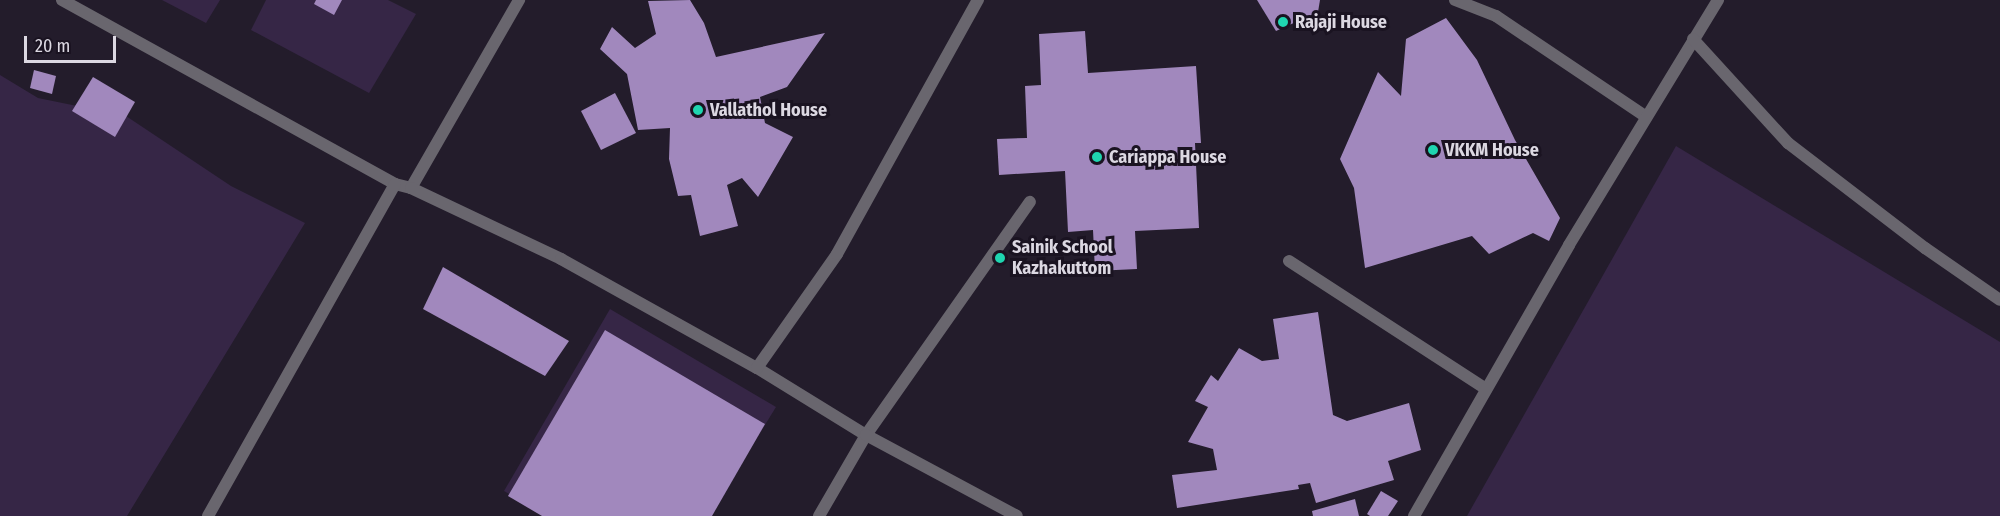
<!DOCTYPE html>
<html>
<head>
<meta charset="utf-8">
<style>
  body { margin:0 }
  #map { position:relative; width:2000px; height:516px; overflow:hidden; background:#231c2b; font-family:"Fira Sans Condensed",sans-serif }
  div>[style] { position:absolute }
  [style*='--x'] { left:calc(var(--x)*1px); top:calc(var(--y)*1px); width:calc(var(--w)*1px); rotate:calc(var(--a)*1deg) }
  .green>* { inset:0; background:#362646 }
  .building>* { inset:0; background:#a188bd }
  .lane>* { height:12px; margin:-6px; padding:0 6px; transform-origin:6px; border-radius:6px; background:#69666e }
  .street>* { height:12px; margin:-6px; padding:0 6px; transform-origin:6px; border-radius:6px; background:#69666e }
  .dots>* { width:16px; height:16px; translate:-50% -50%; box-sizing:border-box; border:3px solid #1a1321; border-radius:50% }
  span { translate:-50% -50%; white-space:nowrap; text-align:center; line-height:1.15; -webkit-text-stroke:6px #1a1321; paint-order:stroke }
  .poi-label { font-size:18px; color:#dcd8e2; font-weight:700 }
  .left { translate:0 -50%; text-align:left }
  .scale { position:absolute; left:24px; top:36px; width:92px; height:27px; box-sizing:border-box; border:3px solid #dcd8e2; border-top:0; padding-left:8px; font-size:18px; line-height:21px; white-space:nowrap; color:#dcd8e2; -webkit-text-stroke:4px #1a1321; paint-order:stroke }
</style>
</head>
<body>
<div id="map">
  <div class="green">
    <i style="clip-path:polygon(162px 0,220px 0,206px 23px)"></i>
    <i style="clip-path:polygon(266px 0,388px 0,416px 14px,369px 93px,251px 30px)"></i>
    <i style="clip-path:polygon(0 75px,38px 98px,126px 116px,231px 186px,305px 223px,127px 516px,0 516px)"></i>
    <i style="clip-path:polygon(1676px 146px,2000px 342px,2000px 516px,1467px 516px)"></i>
    <i style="clip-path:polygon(610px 309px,776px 407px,709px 516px,546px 516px,504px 491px)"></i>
  </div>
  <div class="building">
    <i style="clip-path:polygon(316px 0,342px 0,334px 15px,314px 4px)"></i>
    <i style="clip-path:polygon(690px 0,704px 23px,716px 57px,825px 33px,787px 87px,760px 97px,765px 123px,793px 137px,758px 197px,742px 178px,727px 185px,738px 226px,700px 236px,691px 195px,678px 196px,669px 159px,670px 128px,638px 130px,627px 74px,600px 49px,612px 27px,635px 48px,656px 34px,648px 1px)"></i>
    <i style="clip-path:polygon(1257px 0,1320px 0,1318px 12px,1276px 31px)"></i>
    <i style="clip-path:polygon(1446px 18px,1477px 60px,1515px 140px,1560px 218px,1549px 241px,1533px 233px,1489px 254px,1472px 236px,1365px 268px,1354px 188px,1340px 159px,1378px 72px,1401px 96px,1406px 39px)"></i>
    <i style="clip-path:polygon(1085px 31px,1088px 73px,1196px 66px,1201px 143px,1195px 143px,1199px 228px,1135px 231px,1137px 269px,1095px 271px,1093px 230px,1068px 232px,1065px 171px,999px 175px,997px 139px,1027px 138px,1025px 86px,1041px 85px,1039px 34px)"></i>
    <i style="clip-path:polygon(34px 70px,56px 76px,52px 94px,30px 88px)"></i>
    <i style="clip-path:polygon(93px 77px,135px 102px,115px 137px,72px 111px)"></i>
    <i style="clip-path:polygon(615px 93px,636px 133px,601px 150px,581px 111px)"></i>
    <i style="clip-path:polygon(443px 267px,569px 341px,545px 376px,423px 309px)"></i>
    <i style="clip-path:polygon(1318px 312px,1333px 415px,1347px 421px,1409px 403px,1421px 450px,1388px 461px,1394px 480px,1316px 503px,1310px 483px,1298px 485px,1299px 489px,1177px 508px,1172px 475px,1217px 470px,1213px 449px,1188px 442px,1208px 407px,1195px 401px,1211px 375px,1218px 381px,1239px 348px,1262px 361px,1279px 359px,1273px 319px)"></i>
    <i style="clip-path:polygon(605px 330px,765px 424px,712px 516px,542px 516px,508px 496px)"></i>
    <i style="clip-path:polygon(1381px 491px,1398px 501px,1388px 516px,1370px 516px,1367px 514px)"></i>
    <i style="clip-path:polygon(1355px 499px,1359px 516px,1313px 516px,1312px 511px)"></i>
  </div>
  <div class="lane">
    <i style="--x:62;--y:0;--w:380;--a:28.9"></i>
    <i style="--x:395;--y:184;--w:16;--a:14"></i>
    <i style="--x:411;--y:188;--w:217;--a:-60.1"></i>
    <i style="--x:1455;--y:0;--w:44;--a:21.3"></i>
    <i style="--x:1496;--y:16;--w:179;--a:33.9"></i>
    <i style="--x:411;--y:188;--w:166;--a:25.3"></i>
    <i style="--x:561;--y:259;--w:224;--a:29.1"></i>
    <i style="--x:757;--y:368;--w:128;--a:31.6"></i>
    <i style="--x:866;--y:435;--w:285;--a:-54.9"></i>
    <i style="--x:1289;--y:261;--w:235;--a:33"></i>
    <i style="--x:757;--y:368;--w:139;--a:-54.9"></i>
    <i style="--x:837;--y:254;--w:291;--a:-61"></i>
    <i style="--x:208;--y:516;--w:381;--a:-60.6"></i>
    <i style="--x:819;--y:516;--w:94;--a:-59.9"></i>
    <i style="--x:866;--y:435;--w:171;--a:28.2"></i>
    <i style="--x:1414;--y:516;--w:312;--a:-60.2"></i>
    <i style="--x:1569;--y:245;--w:287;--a:-58.7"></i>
  </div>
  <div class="street">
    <i style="--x:1693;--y:39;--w:141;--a:47.6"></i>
    <i style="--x:1788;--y:143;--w:173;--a:37.5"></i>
    <i style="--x:1925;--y:248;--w:91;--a:34.7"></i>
  </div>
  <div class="dots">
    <i style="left:1283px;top:22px;background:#1fd5b0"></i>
    <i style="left:698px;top:110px;background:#1fd5b0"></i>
    <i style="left:1433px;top:150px;background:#1fd5b0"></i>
    <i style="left:1097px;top:157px;background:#1fd5b0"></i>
    <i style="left:1000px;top:258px;background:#1fd5b0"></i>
  </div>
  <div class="poi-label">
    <span class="left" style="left:1295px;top:22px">Rajaji House</span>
    <span class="left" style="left:710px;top:110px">Vallathol House</span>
    <span class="left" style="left:1445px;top:150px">VKKM House</span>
    <span class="left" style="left:1109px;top:157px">Cariappa House</span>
    <span class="left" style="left:1012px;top:258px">Sainik School<br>Kazhakuttom</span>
  </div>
  <div class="scale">20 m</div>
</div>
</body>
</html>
